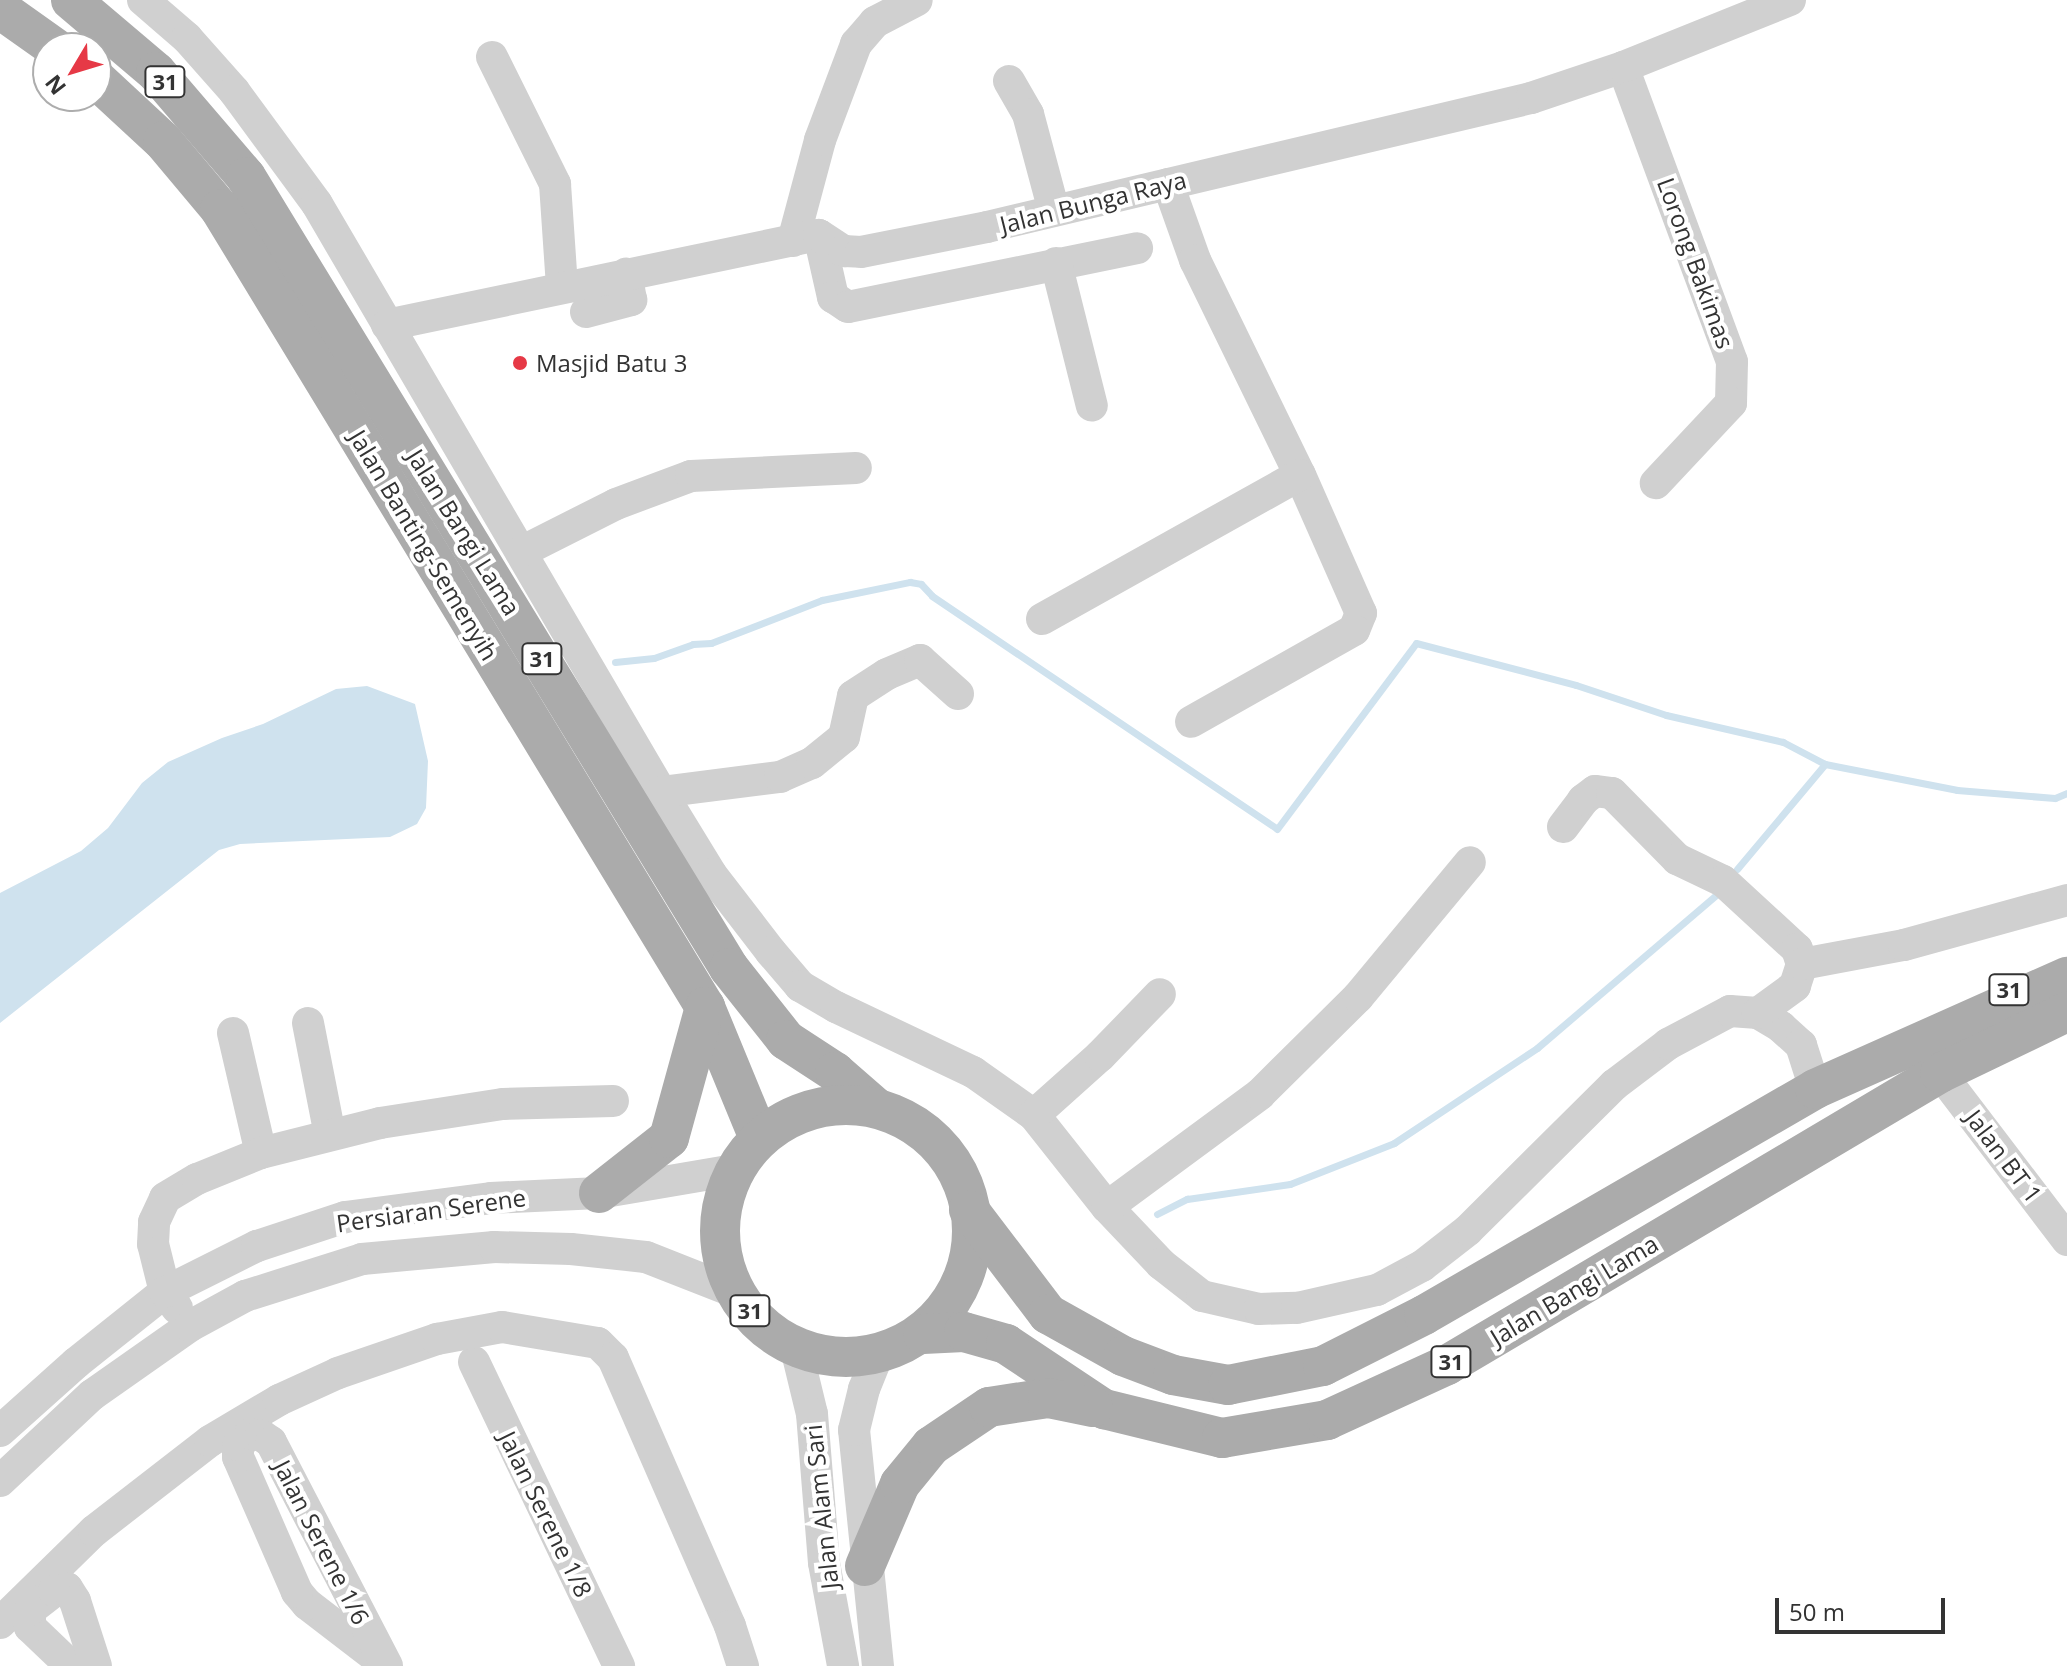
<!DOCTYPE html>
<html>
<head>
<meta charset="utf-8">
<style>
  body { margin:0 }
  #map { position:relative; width:2067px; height:1666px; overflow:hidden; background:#fff; font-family:"Open Sans",sans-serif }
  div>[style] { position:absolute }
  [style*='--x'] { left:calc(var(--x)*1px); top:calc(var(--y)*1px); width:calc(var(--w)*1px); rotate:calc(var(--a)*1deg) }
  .water>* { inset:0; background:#cfe2ee }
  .stream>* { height:7px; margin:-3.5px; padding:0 3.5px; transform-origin:3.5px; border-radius:3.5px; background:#cfe2ee }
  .minor>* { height:32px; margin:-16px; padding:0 16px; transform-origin:16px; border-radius:16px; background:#d0d0d0 }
  .major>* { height:40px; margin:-20px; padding:0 20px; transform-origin:20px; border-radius:20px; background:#ababab }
  .major>.ring { margin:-20px; padding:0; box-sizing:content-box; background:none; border:40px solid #ababab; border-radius:50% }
  .dots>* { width:22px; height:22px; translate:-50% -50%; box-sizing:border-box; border:4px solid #fff; border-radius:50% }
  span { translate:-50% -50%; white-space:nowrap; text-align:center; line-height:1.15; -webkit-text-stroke:8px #fff; paint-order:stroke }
  .shield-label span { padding:2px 6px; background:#fff; border:2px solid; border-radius:6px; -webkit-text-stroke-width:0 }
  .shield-label { font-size:22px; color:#333; font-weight:700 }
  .street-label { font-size:24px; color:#333 }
  .poi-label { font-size:24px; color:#333 }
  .left { translate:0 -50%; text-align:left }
  .north { position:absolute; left:32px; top:32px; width:80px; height:80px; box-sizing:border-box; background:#fff; border:2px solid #adadad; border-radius:50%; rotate:232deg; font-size:22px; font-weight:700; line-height:32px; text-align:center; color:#333 }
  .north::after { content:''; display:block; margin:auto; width:28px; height:36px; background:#e63946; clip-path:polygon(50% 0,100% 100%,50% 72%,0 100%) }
  .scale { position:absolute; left:1775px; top:1598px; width:170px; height:36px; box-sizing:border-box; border:4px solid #333; border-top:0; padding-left:10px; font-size:24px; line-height:28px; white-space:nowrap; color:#333; -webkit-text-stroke:6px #fff; paint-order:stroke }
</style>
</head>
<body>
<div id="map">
  <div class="water">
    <i style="clip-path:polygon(367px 686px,415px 704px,428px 761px,426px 808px,417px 824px,390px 837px,240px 844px,219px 850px,0 1023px,0 893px,81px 851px,108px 828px,142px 783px,168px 762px,222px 738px,263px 724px,336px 689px)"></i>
  </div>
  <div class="stream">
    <i style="--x:615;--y:662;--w:39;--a:-6"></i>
    <i style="--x:654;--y:658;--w:41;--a:-19.7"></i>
    <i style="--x:693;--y:644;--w:18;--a:-3"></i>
    <i style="--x:711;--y:643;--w:119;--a:-21.2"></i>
    <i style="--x:822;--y:600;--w:90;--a:-11.6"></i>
    <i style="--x:910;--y:582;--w:11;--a:10"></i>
    <i style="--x:921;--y:584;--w:16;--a:47"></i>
    <i style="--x:932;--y:596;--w:416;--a:34"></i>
    <i style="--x:1277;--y:829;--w:232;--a:-53.2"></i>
    <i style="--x:1416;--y:643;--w:165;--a:14.7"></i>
    <i style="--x:1576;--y:685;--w:95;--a:18.4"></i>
    <i style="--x:1666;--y:715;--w:120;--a:13"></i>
    <i style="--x:1783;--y:742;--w:47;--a:27.6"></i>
    <i style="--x:1825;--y:764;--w:135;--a:11.1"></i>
    <i style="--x:1957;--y:790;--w:98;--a:4.7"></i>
    <i style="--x:2055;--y:798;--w:13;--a:-23"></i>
    <i style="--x:1737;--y:869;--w:137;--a:-50"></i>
    <i style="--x:1157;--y:1214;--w:34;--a:-27"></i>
    <i style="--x:1187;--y:1199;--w:104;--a:-8.3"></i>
    <i style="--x:1290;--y:1184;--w:112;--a:-21.5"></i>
    <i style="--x:1394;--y:1143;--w:172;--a:-33.6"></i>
    <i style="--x:1537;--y:1048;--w:243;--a:-40.5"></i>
  </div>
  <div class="minor">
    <i style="--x:143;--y:0;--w:58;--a:40.8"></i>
    <i style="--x:187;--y:38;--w:71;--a:48.4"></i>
    <i style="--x:234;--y:91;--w:140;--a:53.7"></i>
    <i style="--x:317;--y:204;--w:681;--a:59.67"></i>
    <i style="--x:661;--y:792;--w:96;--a:58.6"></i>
    <i style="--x:711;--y:874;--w:98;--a:52.4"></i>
    <i style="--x:771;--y:952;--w:45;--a:49.5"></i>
    <i style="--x:800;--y:986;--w:42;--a:30.3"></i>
    <i style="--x:836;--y:1007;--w:152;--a:25.4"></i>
    <i style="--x:973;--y:1072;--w:75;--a:35.2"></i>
    <i style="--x:1034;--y:1115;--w:117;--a:51.6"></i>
    <i style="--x:1107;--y:1207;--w:79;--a:46.5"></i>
    <i style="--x:1161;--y:1264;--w:52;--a:38"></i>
    <i style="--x:1202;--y:1296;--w:58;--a:12.8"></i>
    <i style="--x:1259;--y:1309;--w:38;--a:-2"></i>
    <i style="--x:1297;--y:1308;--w:82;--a:-12.7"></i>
    <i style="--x:1377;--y:1290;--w:51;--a:-28.1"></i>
    <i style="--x:1422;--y:1266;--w:58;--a:-38"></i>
    <i style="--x:1468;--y:1230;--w:206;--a:-44.8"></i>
    <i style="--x:1614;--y:1085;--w:68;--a:-37.2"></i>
    <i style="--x:1668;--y:1044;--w:70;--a:-28"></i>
    <i style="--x:1730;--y:1011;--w:28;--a:4"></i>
    <i style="--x:1758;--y:1013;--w:27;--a:31"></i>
    <i style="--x:1781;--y:1027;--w:27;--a:42"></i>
    <i style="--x:1801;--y:1045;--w:46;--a:72.3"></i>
    <i style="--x:492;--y:57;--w:142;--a:63.6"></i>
    <i style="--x:555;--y:184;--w:102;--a:86.1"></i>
    <i style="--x:1623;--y:67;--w:314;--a:69.7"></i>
    <i style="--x:1732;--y:362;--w:41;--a:91.4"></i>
    <i style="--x:1731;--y:403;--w:110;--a:133.2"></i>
    <i style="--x:1009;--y:81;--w:38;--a:60"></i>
    <i style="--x:1028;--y:114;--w:100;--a:75"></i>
    <i style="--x:1168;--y:184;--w:81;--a:70.4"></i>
    <i style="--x:1195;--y:260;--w:239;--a:64"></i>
    <i style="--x:1300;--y:475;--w:151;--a:66.2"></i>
    <i style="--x:1361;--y:613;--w:18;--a:112"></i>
    <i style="--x:1354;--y:630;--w:187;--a:150.6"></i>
    <i style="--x:819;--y:235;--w:64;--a:77.3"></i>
    <i style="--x:833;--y:297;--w:18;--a:34"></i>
    <i style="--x:848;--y:307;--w:295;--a:-11.5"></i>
    <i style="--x:793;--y:241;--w:105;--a:-75"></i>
    <i style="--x:820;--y:140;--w:103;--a:-69.4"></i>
    <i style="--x:856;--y:44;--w:29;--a:-49"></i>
    <i style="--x:875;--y:22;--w:47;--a:-27.6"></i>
    <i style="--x:1056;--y:263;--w:147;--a:75.9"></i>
    <i style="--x:586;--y:312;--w:47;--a:-14.9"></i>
    <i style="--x:631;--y:300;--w:27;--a:-100"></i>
    <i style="--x:387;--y:325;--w:441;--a:-11.8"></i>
    <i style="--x:819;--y:235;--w:30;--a:33"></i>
    <i style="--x:844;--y:251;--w:17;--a:3"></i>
    <i style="--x:861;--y:252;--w:128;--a:-11.2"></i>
    <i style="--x:987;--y:227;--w:559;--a:-13.34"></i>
    <i style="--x:1531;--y:98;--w:97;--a:-18.6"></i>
    <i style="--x:1623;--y:67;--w:180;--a:-21.9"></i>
    <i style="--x:521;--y:552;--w:106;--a:-26.8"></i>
    <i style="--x:616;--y:504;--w:80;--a:-20.5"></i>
    <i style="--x:691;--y:476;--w:165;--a:-2.8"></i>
    <i style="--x:1042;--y:619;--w:295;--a:-29.2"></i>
    <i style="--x:661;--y:792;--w:120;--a:-7.2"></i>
    <i style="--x:780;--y:777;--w:35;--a:-24"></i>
    <i style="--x:812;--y:763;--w:41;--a:-39.1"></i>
    <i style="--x:844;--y:737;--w:42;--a:-77.6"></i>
    <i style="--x:853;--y:696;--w:40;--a:-32.9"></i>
    <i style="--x:887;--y:674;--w:36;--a:-23"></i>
    <i style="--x:920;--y:660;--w:51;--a:41.8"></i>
    <i style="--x:1563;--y:827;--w:34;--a:-53"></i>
    <i style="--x:1583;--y:800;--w:15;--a:-37"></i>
    <i style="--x:1595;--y:791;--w:17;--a:7"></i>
    <i style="--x:1612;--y:793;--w:93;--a:45.4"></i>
    <i style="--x:1677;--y:859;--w:51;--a:25.6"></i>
    <i style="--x:1723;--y:881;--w:100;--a:42.6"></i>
    <i style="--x:1797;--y:949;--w:16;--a:72"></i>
    <i style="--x:1802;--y:964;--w:23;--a:108"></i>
    <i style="--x:1795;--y:986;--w:46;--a:143.9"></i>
    <i style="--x:1802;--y:964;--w:104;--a:-10.6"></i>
    <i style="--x:1904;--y:945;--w:169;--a:-15.4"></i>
    <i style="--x:308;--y:1023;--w:114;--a:78.9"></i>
    <i style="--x:233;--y:1033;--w:123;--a:76.9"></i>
    <i style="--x:1940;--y:1073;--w:210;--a:52.7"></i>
    <i style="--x:1034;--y:1115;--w:89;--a:-41.8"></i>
    <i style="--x:1100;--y:1056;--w:86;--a:-45.9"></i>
    <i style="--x:1107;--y:1207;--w:190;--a:-36.4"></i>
    <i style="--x:1260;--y:1094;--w:138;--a:-44.7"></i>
    <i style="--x:1358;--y:997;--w:175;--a:-50.3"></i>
    <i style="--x:177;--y:1308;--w:20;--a:-127"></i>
    <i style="--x:165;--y:1292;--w:49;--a:-104"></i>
    <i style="--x:153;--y:1244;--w:22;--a:-87"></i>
    <i style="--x:154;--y:1222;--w:26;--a:-65"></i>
    <i style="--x:165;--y:1198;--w:37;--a:-31"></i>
    <i style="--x:197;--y:1179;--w:69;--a:-22.1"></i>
    <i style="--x:261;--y:1153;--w:123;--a:-14.1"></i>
    <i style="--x:380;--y:1123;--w:124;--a:-8.8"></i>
    <i style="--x:503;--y:1104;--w:110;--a:-1.6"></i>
    <i style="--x:796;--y:1348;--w:68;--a:76.4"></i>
    <i style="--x:812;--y:1414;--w:149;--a:85.4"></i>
    <i style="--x:824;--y:1563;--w:105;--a:79.5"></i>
    <i style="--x:474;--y:1362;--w:337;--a:64.5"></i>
    <i style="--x:0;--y:1431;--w:102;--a:-41.8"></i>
    <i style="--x:76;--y:1363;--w:114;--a:-38.6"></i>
    <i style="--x:165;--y:1292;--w:103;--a:-26.6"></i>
    <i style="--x:257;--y:1246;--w:93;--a:-18.2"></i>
    <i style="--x:345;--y:1217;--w:147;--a:-7.4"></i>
    <i style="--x:491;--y:1198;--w:108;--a:-2.7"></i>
    <i style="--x:599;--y:1193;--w:137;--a:-9.7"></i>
    <i style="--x:0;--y:1481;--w:126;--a:-43.1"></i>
    <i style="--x:92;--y:1395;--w:120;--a:-35.1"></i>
    <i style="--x:190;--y:1326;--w:63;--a:-28.6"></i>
    <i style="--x:245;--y:1296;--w:123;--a:-17.5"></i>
    <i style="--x:362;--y:1259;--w:133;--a:-5.2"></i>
    <i style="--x:494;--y:1247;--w:77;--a:1.5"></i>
    <i style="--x:571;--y:1249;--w:75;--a:6.1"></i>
    <i style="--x:646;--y:1257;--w:96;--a:21.5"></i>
    <i style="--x:0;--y:1623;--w:132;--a:-44.4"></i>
    <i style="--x:94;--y:1531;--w:147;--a:-37.8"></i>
    <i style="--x:210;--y:1441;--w:80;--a:-30.7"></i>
    <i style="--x:279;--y:1400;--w:65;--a:-24.6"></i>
    <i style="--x:338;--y:1373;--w:105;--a:-19"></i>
    <i style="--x:437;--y:1339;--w:66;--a:-10.5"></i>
    <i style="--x:502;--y:1327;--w:97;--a:9.5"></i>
    <i style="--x:598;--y:1343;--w:21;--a:45"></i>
    <i style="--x:613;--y:1358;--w:292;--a:66.4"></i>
    <i style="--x:730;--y:1626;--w:42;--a:72"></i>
    <i style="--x:385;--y:1664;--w:98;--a:-142.4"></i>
    <i style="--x:307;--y:1604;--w:16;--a:-130"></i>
    <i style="--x:297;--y:1592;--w:147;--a:-113.6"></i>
    <i style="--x:238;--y:1457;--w:12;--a:-90"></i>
    <i style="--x:238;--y:1445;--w:16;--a:-43"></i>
    <i style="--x:250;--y:1434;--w:11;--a:5"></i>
    <i style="--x:261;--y:1435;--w:12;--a:35"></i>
    <i style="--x:271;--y:1442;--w:252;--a:62.6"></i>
    <i style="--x:71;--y:1666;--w:57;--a:-136.4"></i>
    <i style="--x:30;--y:1627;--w:17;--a:-90"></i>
    <i style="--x:30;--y:1610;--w:31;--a:-38"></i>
    <i style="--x:54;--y:1591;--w:13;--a:-13"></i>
    <i style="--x:67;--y:1588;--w:15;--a:58"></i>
    <i style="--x:75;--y:1601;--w:68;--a:72.1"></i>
    <i style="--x:878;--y:1666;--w:237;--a:-95.8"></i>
    <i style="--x:854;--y:1430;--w:42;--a:-76.3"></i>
    <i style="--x:864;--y:1389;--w:38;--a:-68"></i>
  </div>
  <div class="major">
    <i style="--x:71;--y:0;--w:111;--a:40.3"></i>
    <i style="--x:156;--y:72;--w:138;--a:49.4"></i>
    <i style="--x:246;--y:177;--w:927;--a:58.59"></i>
    <i style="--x:729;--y:968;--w:92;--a:51.6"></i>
    <i style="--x:786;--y:1040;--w:59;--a:33.1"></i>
    <i style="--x:835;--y:1072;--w:53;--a:41.2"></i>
    <i style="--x:0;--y:9;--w:67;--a:35.3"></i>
    <i style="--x:96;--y:79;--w:91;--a:42.8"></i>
    <i style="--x:163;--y:141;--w:89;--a:50"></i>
    <i style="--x:220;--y:209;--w:934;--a:58.71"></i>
    <i style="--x:705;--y:1007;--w:142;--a:67.6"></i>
    <i class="ring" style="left:720px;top:1105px;width:212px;height:212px"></i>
    <i style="--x:599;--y:1193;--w:89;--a:-38.2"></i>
    <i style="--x:669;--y:1138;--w:136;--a:-74.6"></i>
    <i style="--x:969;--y:1210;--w:131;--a:52.8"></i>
    <i style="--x:1048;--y:1314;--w:86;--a:29.2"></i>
    <i style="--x:1123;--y:1356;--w:53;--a:20.8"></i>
    <i style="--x:1173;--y:1375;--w:56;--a:10.3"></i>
    <i style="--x:1228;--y:1385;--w:97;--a:-11.3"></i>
    <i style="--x:1323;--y:1366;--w:113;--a:-26.8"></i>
    <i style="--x:1424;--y:1315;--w:452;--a:-30"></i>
    <i style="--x:1815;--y:1089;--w:276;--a:-24"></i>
    <i style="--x:923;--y:1334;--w:41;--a:-2.8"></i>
    <i style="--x:964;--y:1332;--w:44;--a:15.9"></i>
    <i style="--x:1006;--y:1344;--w:118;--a:33.6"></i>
    <i style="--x:1104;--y:1409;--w:122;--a:13.8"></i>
    <i style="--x:1222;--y:1438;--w:107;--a:-9.7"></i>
    <i style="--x:1327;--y:1420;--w:132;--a:-24.6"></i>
    <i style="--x:1447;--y:1365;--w:573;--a:-30.64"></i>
    <i style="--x:1940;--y:1073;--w:141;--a:-25.7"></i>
    <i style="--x:865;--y:1566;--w:89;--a:-66.9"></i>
    <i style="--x:900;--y:1484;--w:49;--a:-50.8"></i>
    <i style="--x:931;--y:1446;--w:70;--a:-33.9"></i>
    <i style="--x:989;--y:1407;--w:60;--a:-8.7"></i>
    <i style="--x:1048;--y:1398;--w:46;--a:11.3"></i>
  </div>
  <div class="dots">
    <i style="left:520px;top:363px;background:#e63946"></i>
  </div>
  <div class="shield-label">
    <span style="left:165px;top:82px">31</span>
    <span style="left:542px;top:659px">31</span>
    <span style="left:2009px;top:990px">31</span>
    <span style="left:750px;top:1311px">31</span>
    <span style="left:1451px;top:1362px">31</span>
  </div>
  <div class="street-label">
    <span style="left:1093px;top:202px;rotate:-14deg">Jalan Bunga Raya</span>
    <span style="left:1696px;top:263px;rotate:70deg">Lorong Bakimas</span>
    <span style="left:464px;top:532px;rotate:58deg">Jalan Bangi Lama</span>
    <span style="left:424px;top:545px;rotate:59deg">Jalan Banting-Semenyih</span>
    <span style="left:2004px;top:1156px;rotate:53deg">Jalan BT 1</span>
    <span style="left:431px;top:1210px;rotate:-8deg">Persiaran Serene</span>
    <span style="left:1574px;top:1290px;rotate:-31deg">Jalan Bangi Lama</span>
    <span style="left:821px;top:1507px;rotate:-96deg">Jalan Alam Sari</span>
    <span style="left:546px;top:1514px;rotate:64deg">Jalan Serene 1/8</span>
    <span style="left:322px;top:1542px;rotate:63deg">Jalan Serene 1/6</span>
  </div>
  <div class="poi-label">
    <span class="left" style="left:536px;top:363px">Masjid Batu 3</span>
  </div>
  <div class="north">N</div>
  <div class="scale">50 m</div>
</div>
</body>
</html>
